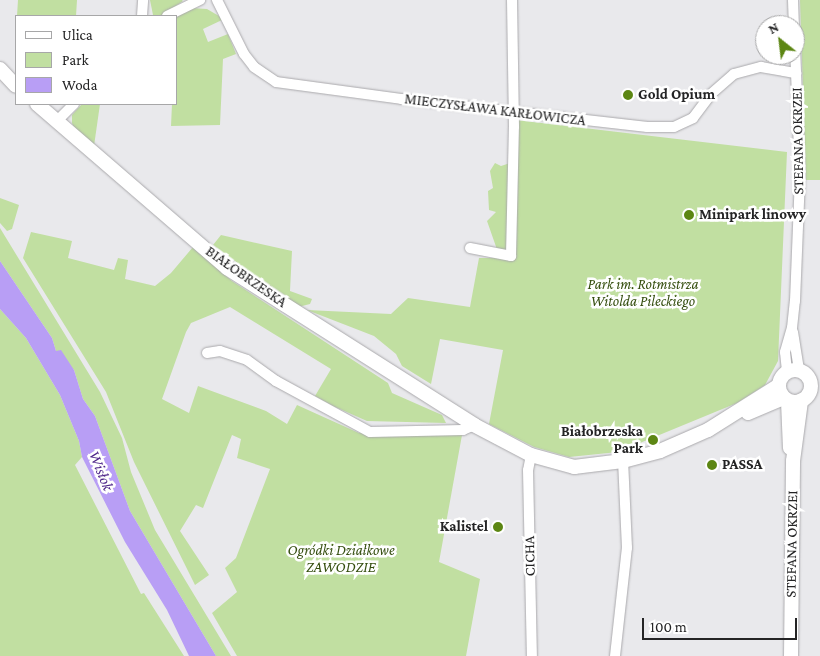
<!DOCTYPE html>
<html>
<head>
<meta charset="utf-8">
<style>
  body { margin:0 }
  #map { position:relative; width:820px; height:656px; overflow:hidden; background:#e9e9ec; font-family:"Crimson Pro",serif }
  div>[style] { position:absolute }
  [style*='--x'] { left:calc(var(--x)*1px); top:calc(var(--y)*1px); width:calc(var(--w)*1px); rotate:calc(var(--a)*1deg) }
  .green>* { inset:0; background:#c1dfa1 }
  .water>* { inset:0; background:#b89ef5 }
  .roads { filter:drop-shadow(0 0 1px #aaa9ac) drop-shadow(0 0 1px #aaa9ac) }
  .street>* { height:10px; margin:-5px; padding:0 5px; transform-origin:5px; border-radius:5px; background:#fff }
  .secondary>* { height:14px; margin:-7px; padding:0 7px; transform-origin:7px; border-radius:7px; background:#fff }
  .secondary>.ring { margin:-7px; padding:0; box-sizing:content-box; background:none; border:14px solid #fff; border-radius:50% }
  .dots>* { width:14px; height:14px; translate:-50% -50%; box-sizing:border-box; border:2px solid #fff; border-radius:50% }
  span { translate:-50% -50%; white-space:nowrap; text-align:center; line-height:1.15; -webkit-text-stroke:5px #fff; paint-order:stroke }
  .poi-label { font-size:15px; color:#242425; font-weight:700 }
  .left { translate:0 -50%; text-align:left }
  .right { translate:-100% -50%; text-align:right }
  .street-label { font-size:15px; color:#242425 }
  .park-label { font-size:15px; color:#364f10; font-style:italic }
  .water-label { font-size:16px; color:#4f268a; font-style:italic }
  .legend { position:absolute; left:15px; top:15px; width:162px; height:90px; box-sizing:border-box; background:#fff; border:1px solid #a7a7a8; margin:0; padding:6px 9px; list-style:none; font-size:15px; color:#242425 }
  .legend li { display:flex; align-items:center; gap:10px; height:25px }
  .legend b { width:25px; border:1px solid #a7a7a8 }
  .north { position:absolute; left:755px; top:15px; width:50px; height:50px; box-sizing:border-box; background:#fff; border:1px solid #a7a7a8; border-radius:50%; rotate:331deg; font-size:14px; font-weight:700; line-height:20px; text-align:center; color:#242425 }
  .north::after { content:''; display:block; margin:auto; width:18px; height:22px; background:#5c8613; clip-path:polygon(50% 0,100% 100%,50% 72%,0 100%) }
  .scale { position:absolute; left:642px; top:618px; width:155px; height:22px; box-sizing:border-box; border:2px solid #242425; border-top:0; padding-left:6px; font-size:15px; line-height:18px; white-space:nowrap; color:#242425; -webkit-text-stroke:4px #fff; paint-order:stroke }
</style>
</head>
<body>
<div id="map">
  <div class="green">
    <i style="clip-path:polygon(18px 0,77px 0,76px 16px,17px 16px)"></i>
    <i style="clip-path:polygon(150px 0,182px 0,183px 1px,161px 16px,153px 15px)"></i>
    <i style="clip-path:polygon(800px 0,820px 0,820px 180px,806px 180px)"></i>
    <i style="clip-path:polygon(191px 8px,207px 9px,219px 16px,222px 20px,203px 29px,208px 42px,228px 34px,236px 54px,223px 59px,220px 125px,171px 126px,172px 104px,176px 104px,176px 16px)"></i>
    <i style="clip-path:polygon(82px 104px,100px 104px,94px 146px,75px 130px,72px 123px,72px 115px)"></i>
    <i style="clip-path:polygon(516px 120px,787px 152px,778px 361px,765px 385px,737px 403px,618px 452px,569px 457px,534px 447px,489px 424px,503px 350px,440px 339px,431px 384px,402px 366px,396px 354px,374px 336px,307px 310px,391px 314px,408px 298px,470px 307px,479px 258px,500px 258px,487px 221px,496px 212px,489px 210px,488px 191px,493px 188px,490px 171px,495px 163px,501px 166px,513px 162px)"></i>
    <i style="clip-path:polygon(0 198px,19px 205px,12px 229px,7px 231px,0 223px)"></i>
    <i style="clip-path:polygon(0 228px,100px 392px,122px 438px,131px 472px,155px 530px,231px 656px,216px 656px,130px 511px,95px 416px,83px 399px,74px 370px,56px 351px,52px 338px,0 261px)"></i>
    <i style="clip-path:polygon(31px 232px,72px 241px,68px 258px,114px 270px,118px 258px,128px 260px,125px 279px,155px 286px,171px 273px,193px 247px,232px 281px,388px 383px,392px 393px,442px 415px,446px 423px,367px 421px,333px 406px,315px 396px,331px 369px,230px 307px,191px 323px,186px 332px,162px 399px,189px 413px,198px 386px,266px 411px,287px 424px,297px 405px,359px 433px,462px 435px,439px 562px,480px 579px,466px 656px,237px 656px,212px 613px,237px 592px,225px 568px,236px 558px,270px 469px,237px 458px,241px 439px,232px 435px,203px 508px,196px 505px,180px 531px,209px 575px,195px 585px,134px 462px,106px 392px,23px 258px)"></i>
    <i style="clip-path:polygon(221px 235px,292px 251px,290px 291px,312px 299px,310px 304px,298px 307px,213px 245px)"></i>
    <i style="clip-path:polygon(0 309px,26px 338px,60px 395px,79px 441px,82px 457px,75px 465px,141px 594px,144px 593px,184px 656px,0 656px)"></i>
  </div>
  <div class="water">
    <i style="clip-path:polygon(0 261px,52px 338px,56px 351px,61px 350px,74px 370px,83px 399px,95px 416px,130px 511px,216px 656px,189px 656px,167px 610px,125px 542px,82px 457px,79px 441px,60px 395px,26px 338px,0 309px)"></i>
  </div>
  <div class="roads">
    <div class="street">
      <i style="--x:217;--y:0;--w:60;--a:63.4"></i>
      <i style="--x:244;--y:54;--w:16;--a:52"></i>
      <i style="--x:254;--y:67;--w:27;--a:34"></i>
      <i style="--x:276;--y:82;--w:126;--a:7.7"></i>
      <i style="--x:401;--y:99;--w:248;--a:6.5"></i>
      <i style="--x:647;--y:127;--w:27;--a:0"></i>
      <i style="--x:674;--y:127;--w:21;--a:-25"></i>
      <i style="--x:693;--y:118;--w:30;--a:-53"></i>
      <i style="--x:711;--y:94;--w:30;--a:-41"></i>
      <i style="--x:734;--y:74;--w:28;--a:-15"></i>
      <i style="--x:761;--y:67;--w:36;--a:10"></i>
      <i style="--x:793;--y:0;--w:25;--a:88"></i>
      <i style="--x:142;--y:16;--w:16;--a:-86"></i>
      <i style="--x:167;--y:16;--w:37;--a:-26"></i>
      <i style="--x:57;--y:121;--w:24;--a:-45"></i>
      <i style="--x:470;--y:248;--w:42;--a:11"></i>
      <i style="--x:511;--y:256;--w:129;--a:-88.7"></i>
      <i style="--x:514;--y:127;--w:127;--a:-90.9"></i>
      <i style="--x:793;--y:332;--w:38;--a:81"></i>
      <i style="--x:207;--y:353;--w:13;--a:-9"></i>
      <i style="--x:220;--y:351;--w:28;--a:18"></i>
      <i style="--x:247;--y:360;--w:36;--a:36"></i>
      <i style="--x:276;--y:381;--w:107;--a:28.5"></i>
      <i style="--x:370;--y:432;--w:93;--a:-1.2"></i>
      <i style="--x:463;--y:430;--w:12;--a:-24"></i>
      <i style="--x:787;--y:371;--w:19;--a:-96"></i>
      <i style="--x:785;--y:352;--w:25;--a:-74"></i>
      <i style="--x:792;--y:328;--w:27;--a:-84"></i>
      <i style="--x:795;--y:301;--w:125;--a:-87.7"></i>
      <i style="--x:800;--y:176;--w:133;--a:-92.2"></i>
      <i style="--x:531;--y:455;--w:15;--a:101"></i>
      <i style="--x:528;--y:470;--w:186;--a:88.8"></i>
      <i style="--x:615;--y:656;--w:109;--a:-83.7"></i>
      <i style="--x:627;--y:548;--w:87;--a:-92.6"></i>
    </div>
    <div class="secondary">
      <i style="--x:0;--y:69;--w:23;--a:47"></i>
      <i style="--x:37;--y:104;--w:251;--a:40.8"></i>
      <i style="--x:227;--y:268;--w:293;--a:32.4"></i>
      <i style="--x:474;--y:425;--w:64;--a:27.8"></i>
      <i style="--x:531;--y:455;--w:45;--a:15.6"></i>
      <i style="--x:574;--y:467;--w:49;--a:-7"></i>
      <i style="--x:623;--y:461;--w:38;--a:-15"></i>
      <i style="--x:660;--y:451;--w:52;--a:-23.6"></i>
      <i style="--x:708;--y:430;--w:83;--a:-32.2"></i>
      <i class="ring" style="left:779px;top:370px;width:18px;height:18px"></i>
      <i style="--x:788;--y:401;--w:47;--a:87.6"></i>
      <i style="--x:748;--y:413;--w:39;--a:-23"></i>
      <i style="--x:791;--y:656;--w:195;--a:-89.4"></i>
      <i style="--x:793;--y:461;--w:61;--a:-82.4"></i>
    </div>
  </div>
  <div class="dots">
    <i style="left:628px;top:95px;background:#5c8613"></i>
    <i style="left:689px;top:215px;background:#5c8613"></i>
    <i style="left:653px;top:440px;background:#5c8613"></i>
    <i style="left:712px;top:465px;background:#5c8613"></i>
    <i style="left:498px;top:527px;background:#5c8613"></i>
  </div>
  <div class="poi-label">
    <span class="left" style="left:638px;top:95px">Gold Opium</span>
    <span class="left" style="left:699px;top:215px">Minipark linowy</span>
    <span class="right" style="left:643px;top:440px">Białobrzeska<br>Park</span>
    <span class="left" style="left:722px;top:465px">PASSA</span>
    <span class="right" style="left:488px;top:527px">Kalistel</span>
  </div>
  <div class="street-label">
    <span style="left:495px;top:110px;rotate:7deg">MIECZYSŁAWA KARŁOWICZA</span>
    <span style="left:798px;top:141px;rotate:-91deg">STEFANA OKRZEI</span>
    <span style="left:246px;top:277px;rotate:35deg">BIAŁOBRZESKA</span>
    <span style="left:792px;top:544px;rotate:-89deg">STEFANA OKRZEI</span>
    <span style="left:530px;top:556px;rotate:-91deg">CICHA</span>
  </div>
  <div class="park-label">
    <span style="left:643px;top:293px">Park im. Rotmistrza<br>Witolda Pileckiego</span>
    <span style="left:341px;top:559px">Ogródki Działkowe<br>ZAWODZIE</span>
  </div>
  <div class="water-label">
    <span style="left:101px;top:471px;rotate:68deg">Wisłok</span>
  </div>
  <ul class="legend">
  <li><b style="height:6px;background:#fff"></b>Ulica</li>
  <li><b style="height:14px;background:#c1dfa1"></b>Park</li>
  <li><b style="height:14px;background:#b89ef5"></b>Woda</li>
  </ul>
  <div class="north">N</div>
  <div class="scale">100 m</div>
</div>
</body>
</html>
